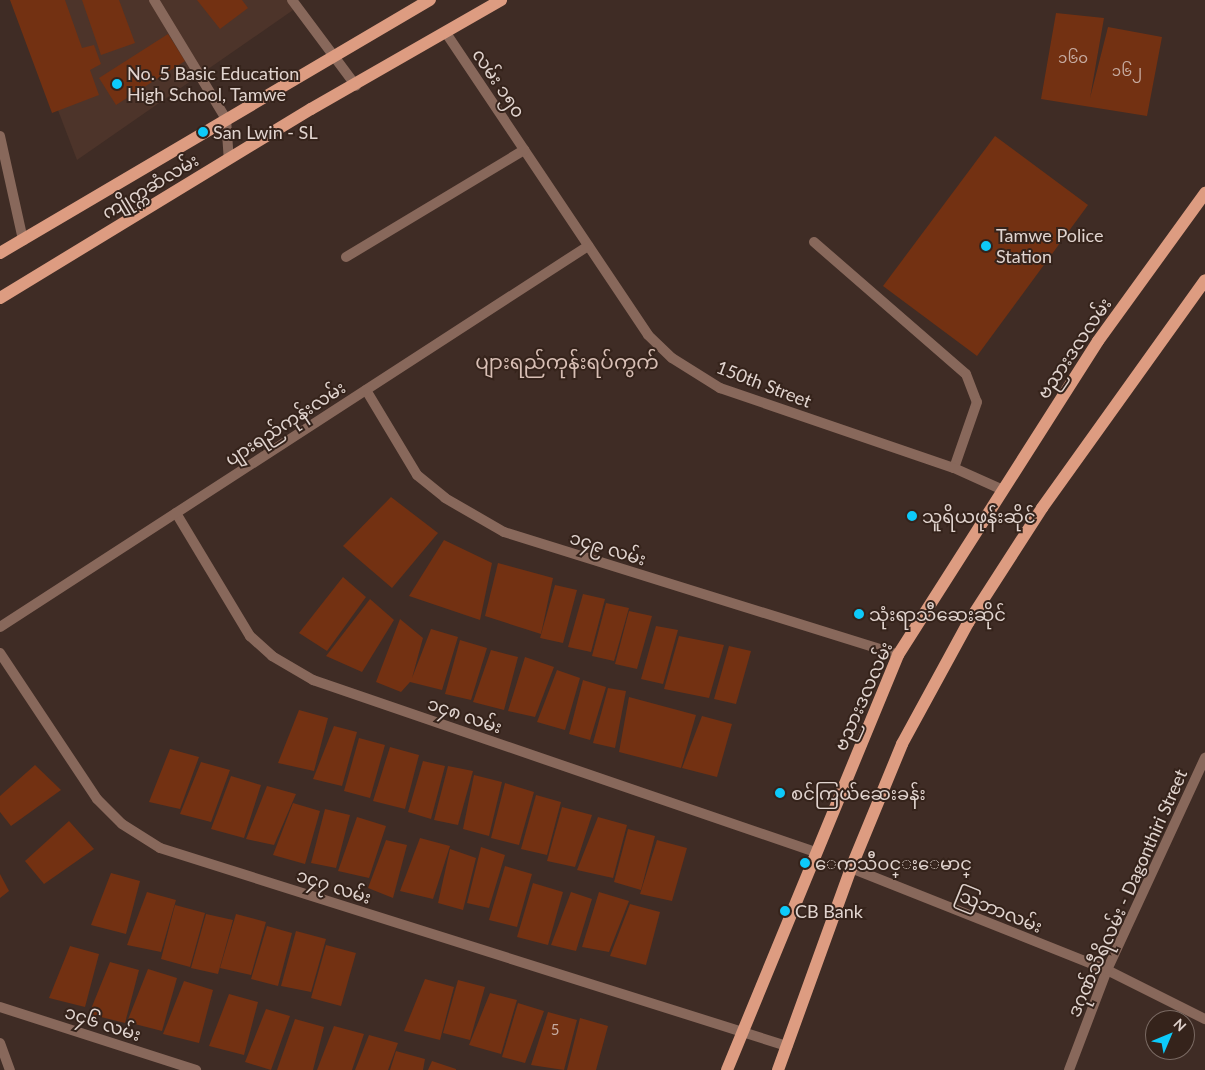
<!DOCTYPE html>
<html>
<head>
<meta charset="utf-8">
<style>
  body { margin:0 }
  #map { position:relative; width:1205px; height:1070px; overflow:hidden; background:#3f2c25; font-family:Lato,"Noto Sans Myanmar",sans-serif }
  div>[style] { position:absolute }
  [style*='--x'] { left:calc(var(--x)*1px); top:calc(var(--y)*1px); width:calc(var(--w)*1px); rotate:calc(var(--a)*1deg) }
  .built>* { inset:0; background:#4d342a }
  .building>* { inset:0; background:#733112 }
  .service>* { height:10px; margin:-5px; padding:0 5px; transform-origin:5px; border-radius:5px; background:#88685b }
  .minor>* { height:10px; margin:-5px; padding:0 5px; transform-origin:5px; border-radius:5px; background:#88685b }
  .primary>* { height:12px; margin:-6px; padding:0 6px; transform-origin:6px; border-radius:6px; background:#dd9c81 }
  .dots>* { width:14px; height:14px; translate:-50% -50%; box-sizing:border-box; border:2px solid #35231b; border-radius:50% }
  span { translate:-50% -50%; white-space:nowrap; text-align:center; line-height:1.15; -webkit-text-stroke:4px #35231b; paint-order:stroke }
  .number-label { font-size:15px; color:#c6aba0 }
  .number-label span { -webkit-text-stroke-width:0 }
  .poi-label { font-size:18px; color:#e1d4cf }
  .left { translate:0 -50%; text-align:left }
  .street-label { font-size:18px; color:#e1d4cf }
  .quarter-label { font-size:20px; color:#d8bfb5 }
  .north { position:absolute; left:1145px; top:1010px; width:50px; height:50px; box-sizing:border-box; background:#35231b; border:1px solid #7a6a63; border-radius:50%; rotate:45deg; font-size:14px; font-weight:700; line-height:20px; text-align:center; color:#e1d4cf }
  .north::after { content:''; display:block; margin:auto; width:18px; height:22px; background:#0dcafa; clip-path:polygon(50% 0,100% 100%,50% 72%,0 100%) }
</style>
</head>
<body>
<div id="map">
  <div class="built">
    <i style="clip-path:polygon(16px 0,290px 0,296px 8px,77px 160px)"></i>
  </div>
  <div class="building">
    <i style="clip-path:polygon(10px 0,65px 0,82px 48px,94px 45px,101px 64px,90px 70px,99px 95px,52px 113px)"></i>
    <i style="clip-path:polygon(82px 0,119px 0,135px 43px,101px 55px)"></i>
    <i style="clip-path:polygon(197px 0,242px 0,248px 8px,220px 29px)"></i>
    <i style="clip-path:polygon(1056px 13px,1104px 18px,1090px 98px,1108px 27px,1162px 37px,1147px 116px,1041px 99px)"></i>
    <i style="clip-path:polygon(168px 34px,185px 61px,116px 105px,99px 78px)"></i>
    <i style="clip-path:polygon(995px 136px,1088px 205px,977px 356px,883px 286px)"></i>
    <i style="clip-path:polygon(391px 497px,438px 533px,392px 588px,343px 546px)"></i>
    <i style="clip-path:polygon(444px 540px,492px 563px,480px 620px,409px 596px)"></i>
    <i style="clip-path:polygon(498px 563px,553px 578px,541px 634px,485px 616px)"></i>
    <i style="clip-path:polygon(343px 577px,366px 597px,327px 651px,299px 633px)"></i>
    <i style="clip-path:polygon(555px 585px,577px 590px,563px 643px,540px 638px)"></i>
    <i style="clip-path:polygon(583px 594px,605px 599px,591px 652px,568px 647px)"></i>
    <i style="clip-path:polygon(370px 599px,394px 620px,362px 672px,326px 656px)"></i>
    <i style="clip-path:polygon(606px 603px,629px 608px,614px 661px,592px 656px)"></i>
    <i style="clip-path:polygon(629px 611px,652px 616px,637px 669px,615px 664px)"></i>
    <i style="clip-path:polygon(400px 619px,423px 638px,412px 678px,431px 629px,458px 637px,442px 690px,410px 682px,401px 692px,376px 682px)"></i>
    <i style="clip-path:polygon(656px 626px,678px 630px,663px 684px,641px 679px)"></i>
    <i style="clip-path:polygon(679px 636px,724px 645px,709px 698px,664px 689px)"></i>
    <i style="clip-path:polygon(460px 640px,487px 648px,471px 700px,445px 694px)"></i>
    <i style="clip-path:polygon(729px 646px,751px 651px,736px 704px,714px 699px)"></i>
    <i style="clip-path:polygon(491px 650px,518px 657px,504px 710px,473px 702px)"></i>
    <i style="clip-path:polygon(525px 657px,554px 667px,535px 717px,508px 711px)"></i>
    <i style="clip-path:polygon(557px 670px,580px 678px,565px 730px,537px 722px)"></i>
    <i style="clip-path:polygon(583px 680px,606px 687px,590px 740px,569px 734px)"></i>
    <i style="clip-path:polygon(608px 688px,626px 691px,615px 748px,593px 743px)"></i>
    <i style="clip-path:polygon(629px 697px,696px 715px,681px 768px,619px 752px)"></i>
    <i style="clip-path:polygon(299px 710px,328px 718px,314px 771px,278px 763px)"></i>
    <i style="clip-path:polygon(702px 716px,732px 724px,717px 777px,682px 768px)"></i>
    <i style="clip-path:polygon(334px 726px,357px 732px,342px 786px,313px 779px)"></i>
    <i style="clip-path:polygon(359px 738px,385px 745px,370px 798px,344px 791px)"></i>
    <i style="clip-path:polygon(390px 747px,419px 755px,405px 809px,373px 801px)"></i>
    <i style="clip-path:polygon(170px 749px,199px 757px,180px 809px,149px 802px)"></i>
    <i style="clip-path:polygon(423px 761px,445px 766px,431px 819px,408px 812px)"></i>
    <i style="clip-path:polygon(201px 762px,230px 770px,211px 822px,180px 814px)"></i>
    <i style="clip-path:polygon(35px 765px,61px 790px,11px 826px,0 812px,0 796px)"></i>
    <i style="clip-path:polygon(448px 766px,473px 771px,458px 825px,434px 820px)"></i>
    <i style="clip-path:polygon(474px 775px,502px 782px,489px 836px,463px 829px)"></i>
    <i style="clip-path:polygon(231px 776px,261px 785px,244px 838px,211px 829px)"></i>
    <i style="clip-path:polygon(505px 783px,534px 792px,519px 845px,491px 838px)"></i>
    <i style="clip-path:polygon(267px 786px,296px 794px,274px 845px,246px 839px)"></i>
    <i style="clip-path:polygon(536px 795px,561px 802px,547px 855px,521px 849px)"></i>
    <i style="clip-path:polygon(293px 803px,320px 811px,305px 864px,273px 855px)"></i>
    <i style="clip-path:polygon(562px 807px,592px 815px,575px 867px,547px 861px)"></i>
    <i style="clip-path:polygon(325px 809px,350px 815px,336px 868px,311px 863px)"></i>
    <i style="clip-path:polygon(357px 817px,386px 826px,369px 878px,338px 871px)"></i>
    <i style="clip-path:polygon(598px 817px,627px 825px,613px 878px,577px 870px)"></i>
    <i style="clip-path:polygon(69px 821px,94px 849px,44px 884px,25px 861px)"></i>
    <i style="clip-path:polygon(628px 829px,655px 836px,641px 890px,614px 882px)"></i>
    <i style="clip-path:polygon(420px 838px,450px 846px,433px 899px,400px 891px)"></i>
    <i style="clip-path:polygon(386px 840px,407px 845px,393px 898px,368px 888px)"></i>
    <i style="clip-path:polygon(657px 840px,687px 848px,672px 901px,640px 894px)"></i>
    <i style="clip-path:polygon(481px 847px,505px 855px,489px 908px,467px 903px)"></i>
    <i style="clip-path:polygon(450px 849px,476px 858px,463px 910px,438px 903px)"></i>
    <i style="clip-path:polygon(505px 866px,532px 874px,517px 927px,489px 920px)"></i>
    <i style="clip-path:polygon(111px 873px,140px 881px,126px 934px,91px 925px)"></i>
    <i style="clip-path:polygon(0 874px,9px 891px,0 898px)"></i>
    <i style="clip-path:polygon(533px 883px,563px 892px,548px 945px,517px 937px)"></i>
    <i style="clip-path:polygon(147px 892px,176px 900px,161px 952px,127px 945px)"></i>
    <i style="clip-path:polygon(571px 892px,592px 899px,576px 951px,551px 945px)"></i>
    <i style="clip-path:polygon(599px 892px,629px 901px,609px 952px,582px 947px)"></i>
    <i style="clip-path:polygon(630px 904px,660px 912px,646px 965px,610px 956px)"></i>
    <i style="clip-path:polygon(175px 905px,205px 913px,190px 967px,161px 959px)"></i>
    <i style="clip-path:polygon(206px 914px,233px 920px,218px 974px,191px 968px)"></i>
    <i style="clip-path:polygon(236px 914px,266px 922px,251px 975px,220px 968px)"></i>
    <i style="clip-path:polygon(267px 926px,292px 933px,278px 986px,251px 979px)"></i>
    <i style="clip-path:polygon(296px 931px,326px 939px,311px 992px,281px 986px)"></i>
    <i style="clip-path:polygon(326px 945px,356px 953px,341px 1006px,311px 998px)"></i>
    <i style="clip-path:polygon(70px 946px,99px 954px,85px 1007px,49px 998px)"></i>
    <i style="clip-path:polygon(110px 962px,139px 970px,125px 1023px,89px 1014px)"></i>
    <i style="clip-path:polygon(148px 969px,177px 978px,162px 1031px,127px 1022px)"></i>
    <i style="clip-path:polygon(425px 979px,454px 987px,440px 1040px,404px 1031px)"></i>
    <i style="clip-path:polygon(458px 980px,485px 987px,470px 1040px,443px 1033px)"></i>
    <i style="clip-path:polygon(184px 981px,213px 990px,199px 1043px,163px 1034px)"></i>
    <i style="clip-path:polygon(490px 993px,517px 1000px,501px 1054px,469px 1045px)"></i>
    <i style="clip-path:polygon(229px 994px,258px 1002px,244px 1055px,209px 1046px)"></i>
    <i style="clip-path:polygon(518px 1003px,544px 1011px,525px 1063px,502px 1057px)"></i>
    <i style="clip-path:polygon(266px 1009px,290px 1016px,271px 1070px,245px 1062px)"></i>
    <i style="clip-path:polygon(548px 1012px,577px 1020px,564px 1070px,531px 1065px)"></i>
    <i style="clip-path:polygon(580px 1018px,608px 1026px,596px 1070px,567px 1070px)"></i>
    <i style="clip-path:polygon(295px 1019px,324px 1027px,313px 1070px,277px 1070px)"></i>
    <i style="clip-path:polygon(334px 1026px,364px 1034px,352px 1070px,317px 1070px)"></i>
    <i style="clip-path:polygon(369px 1035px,398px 1043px,388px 1070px,355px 1070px)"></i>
    <i style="clip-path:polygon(396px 1051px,425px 1059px,423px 1070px,390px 1070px)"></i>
    <i style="clip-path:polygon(432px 1061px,456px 1069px,456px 1070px,428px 1070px)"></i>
  </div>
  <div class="service">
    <i style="--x:154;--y:0;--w:139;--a:58.8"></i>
    <i style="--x:226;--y:119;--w:39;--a:86"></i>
    <i style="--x:292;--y:0;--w:107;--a:53.3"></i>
    <i style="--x:0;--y:136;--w:107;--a:77.5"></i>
    <i style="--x:814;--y:242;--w:201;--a:41"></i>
    <i style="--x:966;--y:374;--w:30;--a:69"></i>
    <i style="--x:977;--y:402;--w:70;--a:109.2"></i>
  </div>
  <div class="minor">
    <i style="--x:446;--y:33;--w:363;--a:56.2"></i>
    <i style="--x:648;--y:335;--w:33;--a:44"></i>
    <i style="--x:672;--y:358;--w:57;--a:32"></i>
    <i style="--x:720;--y:388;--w:247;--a:18.9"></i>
    <i style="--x:954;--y:468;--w:54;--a:24.2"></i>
    <i style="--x:346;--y:257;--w:208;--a:-31"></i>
    <i style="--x:366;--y:390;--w:99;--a:59"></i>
    <i style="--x:417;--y:475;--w:36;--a:39"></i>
    <i style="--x:445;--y:498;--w:68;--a:30"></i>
    <i style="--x:504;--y:532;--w:413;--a:17.3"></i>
    <i style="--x:176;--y:513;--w:144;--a:59"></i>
    <i style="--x:250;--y:636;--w:30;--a:42"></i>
    <i style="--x:272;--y:656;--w:48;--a:30.3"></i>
    <i style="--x:313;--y:680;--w:531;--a:18.91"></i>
    <i style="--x:0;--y:627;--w:701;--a:-32.94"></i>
    <i style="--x:0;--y:653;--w:175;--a:56.4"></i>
    <i style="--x:97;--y:799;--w:35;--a:45"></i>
    <i style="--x:122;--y:824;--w:45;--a:32.3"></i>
    <i style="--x:160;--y:848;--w:658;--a:17.53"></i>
    <i style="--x:851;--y:868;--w:276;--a:21.7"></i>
    <i style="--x:1107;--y:970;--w:110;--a:26.6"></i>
    <i style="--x:0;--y:1007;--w:206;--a:17.8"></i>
    <i style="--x:0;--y:1043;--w:29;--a:70"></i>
    <i style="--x:1069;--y:1070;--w:107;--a:-69.2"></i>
    <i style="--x:1107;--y:970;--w:234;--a:-65.2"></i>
  </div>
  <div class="primary">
    <i style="--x:0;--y:253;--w:499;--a:-30.5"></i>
    <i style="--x:0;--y:298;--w:364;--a:-31.3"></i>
    <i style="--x:311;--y:109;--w:219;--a:-29.8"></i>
    <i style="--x:727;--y:1070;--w:449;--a:-67.6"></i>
    <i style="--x:898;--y:655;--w:372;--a:-57.5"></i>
    <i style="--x:1098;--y:341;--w:183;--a:-54.1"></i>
    <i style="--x:778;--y:1070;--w:215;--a:-70.1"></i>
    <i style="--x:851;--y:868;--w:134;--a:-67.6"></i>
    <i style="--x:902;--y:744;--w:138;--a:-61.4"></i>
    <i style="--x:968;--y:623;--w:137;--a:-57.2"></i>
    <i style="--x:1042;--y:508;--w:280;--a:-54.4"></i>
  </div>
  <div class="dots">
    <i style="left:117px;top:84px;background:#0dcafa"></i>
    <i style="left:203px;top:132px;background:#0dcafa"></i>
    <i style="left:986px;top:246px;background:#0dcafa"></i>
    <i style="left:912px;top:516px;background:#0dcafa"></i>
    <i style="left:859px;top:614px;background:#0dcafa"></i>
    <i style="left:780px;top:793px;background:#0dcafa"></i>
    <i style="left:805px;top:863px;background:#0dcafa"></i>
    <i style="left:785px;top:911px;background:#0dcafa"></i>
  </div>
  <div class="number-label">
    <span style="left:1073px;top:58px">၁၆၀</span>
    <span style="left:1127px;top:71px">၁၆၂</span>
    <span style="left:555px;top:1030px">5</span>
  </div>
  <div class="poi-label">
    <span class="left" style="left:127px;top:84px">No. 5 Basic Education<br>High School, Tamwe</span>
    <span class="left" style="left:213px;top:132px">San Lwin - SL</span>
    <span class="left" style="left:996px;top:246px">Tamwe Police<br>Station</span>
    <span class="left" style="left:922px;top:516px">သူရိယဖုန်းဆိုင်</span>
    <span class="left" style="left:869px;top:614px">သုံးရာသီဆေးဆိုင်</span>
    <span class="left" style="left:791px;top:793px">စင်ကြယ်ဆေးခန်း</span>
    <span class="left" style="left:815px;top:863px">ေကသီဝင္းေမာင္</span>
    <span class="left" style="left:795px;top:911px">CB Bank</span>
  </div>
  <div class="street-label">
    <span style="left:499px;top:83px;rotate:56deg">လမ်း ၁၅၀</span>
    <span style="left:150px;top:186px;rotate:-31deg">ကျိုက္ကဆံလမ်း</span>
    <span style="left:1074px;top:348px;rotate:-56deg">ဗညားဒလလမ်း</span>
    <span style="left:764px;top:384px;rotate:21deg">150th Street</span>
    <span style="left:285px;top:423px;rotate:-33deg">ပျားရည်ကုန်းလမ်း</span>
    <span style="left:608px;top:548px;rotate:17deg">၁၄၉ လမ်း</span>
    <span style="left:863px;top:696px;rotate:-66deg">ဗညားဒလလမ်း</span>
    <span style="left:465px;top:715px;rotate:19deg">၁၄၈ လမ်း</span>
    <span style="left:334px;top:886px;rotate:18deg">၁၄၇ လမ်း</span>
    <span style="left:1127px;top:893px;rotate:-66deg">ဒဂုဏ်သီရိလမ်း - Dagonthiri Street</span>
    <span style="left:999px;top:910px;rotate:22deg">ဩဘာလမ်း</span>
    <span style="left:103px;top:1023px;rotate:18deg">၁၄၆ လမ်း</span>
  </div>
  <div class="quarter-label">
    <span style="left:567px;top:361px">ပျားရည်ကုန်းရပ်ကွက်</span>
  </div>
  <div class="north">N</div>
</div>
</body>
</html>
